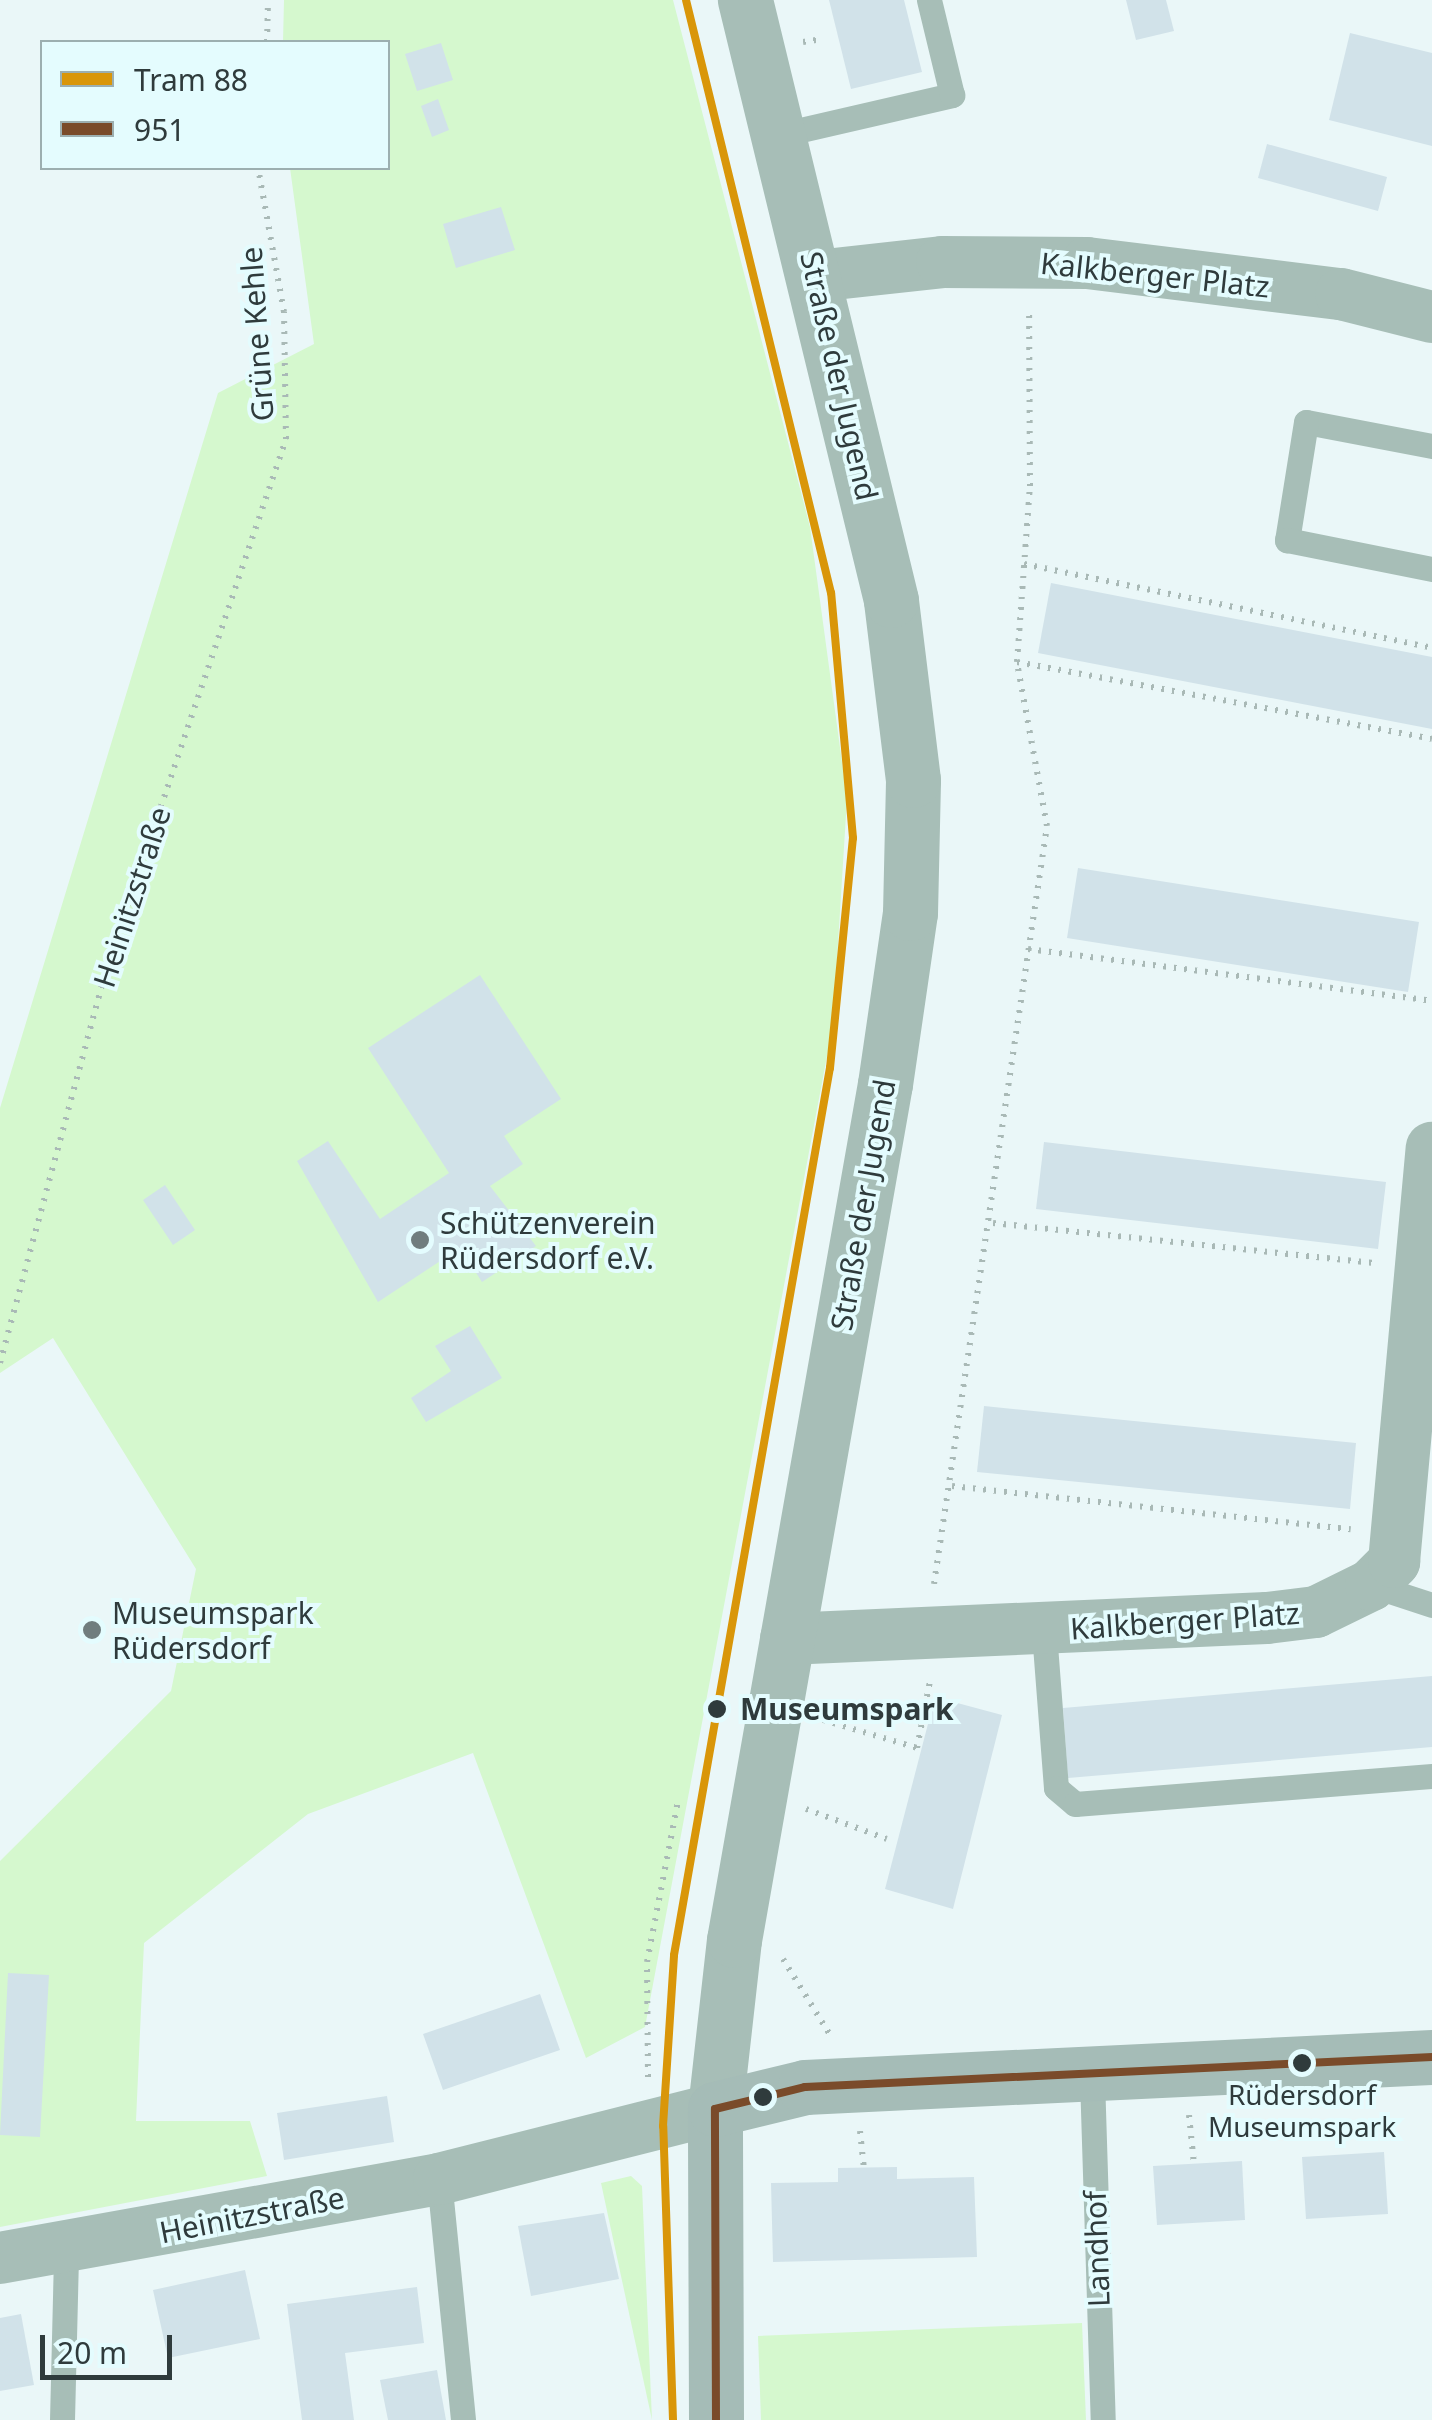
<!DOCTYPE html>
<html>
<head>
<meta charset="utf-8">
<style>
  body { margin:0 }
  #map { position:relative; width:1432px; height:2420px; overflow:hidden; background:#eaf7f8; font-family:"Noto Sans",sans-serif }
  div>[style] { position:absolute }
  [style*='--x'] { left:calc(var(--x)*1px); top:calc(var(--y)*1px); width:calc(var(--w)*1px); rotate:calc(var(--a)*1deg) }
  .green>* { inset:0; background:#d5f8ce }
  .building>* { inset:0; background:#d1e2e9 }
  .path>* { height:6px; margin-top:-3px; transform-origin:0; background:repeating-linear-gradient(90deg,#a9b9b6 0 2.5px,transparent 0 10.5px) }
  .service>* { height:25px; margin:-12.5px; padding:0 12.5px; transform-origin:12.5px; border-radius:12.5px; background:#a7beb7 }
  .minor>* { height:52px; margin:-26px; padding:0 26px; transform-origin:26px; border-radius:26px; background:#a7beb7 }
  .tertiary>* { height:55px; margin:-27.5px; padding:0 27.5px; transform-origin:27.5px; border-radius:27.5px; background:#a7beb7 }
  .secondary>* { height:55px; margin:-27.5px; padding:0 27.5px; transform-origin:27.5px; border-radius:27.5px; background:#a5bcb7 }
  .bus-1>* { height:8px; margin:-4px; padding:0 4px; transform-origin:4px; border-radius:4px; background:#7a4b2a }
  .tram-1>* { height:8px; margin:-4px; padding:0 4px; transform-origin:4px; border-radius:4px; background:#d99609 }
  .dots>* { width:28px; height:28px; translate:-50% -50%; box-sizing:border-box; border:5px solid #e4fcfe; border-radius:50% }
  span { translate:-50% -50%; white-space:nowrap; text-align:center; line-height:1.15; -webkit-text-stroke:8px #e4fcfe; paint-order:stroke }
  .bus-label { font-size:28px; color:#2f3b3c }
  .street-label { font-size:30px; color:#2f3b3c }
  .poi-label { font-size:30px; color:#2f3b3c }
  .left { translate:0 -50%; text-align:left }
  .stop-label { font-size:30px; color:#2f3b3c; font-weight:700 }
  .legend { position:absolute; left:40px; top:40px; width:350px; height:130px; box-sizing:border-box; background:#e4fcfe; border:2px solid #9cafb0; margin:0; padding:12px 18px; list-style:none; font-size:30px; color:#2f3b3c }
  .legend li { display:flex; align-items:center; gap:20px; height:50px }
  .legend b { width:50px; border:2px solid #9cafb0 }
  .scale { position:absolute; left:40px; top:2335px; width:132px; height:45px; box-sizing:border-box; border:5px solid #2f3b3c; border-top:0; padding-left:12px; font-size:30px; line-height:35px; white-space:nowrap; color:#2f3b3c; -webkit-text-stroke:8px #e4fcfe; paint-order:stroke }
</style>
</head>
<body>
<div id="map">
  <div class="green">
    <i style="clip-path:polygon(284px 0,673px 0,810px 527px,847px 799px,833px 1024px,645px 2027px,586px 2058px,473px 1753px,308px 1814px,144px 1943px,136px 2121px,250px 2121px,267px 2176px,0 2227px,0 1861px,171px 1691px,196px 1569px,53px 1338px,0 1373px,0 1108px,218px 393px,314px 344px,290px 168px,388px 168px,388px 42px,283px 42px)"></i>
    <i style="clip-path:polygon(631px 2176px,642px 2186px,652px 2420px,601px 2183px)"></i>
    <i style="clip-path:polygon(1082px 2323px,1086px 2420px,761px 2420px,758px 2336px)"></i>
  </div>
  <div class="building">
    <i style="clip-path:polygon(829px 0,904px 0,922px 72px,851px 89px)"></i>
    <i style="clip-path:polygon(1126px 0,1166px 0,1174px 31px,1136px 40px)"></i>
    <i style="clip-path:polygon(1350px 33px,1432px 53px,1432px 146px,1329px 120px)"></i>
    <i style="clip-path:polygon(441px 43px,453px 80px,417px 91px,405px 54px)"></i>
    <i style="clip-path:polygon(438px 99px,449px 130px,432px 137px,421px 106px)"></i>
    <i style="clip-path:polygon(1267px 144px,1387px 177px,1378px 211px,1258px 178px)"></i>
    <i style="clip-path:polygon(501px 207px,515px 250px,456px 268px,443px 224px)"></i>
    <i style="clip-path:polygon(1051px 583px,1432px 657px,1432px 729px,1038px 653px)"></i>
    <i style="clip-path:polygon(1078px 868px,1419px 922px,1408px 992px,1067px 938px)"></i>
    <i style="clip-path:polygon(480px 975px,561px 1099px,504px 1136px,523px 1164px,490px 1186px,536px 1246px,482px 1282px,460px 1248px,378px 1302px,297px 1161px,328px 1141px,380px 1219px,449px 1173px,368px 1048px)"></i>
    <i style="clip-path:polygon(1044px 1142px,1386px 1182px,1378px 1249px,1036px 1209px)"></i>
    <i style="clip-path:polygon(165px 1185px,195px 1230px,173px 1245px,143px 1200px)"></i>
    <i style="clip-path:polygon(470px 1326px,502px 1378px,426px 1422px,411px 1398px,451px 1371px,435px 1346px)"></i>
    <i style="clip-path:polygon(984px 1406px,1356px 1443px,1350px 1509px,977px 1472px)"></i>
    <i style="clip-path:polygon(1432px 1676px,1432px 1747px,1068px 1778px,1063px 1708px)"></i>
    <i style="clip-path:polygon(935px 1697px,1002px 1715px,953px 1909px,885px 1889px)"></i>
    <i style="clip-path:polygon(8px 1973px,49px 1975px,40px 2137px,0 2135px)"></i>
    <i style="clip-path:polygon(540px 1994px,560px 2050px,443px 2090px,423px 2034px)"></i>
    <i style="clip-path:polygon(387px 2096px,394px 2142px,284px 2160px,277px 2113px)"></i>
    <i style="clip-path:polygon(1384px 2152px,1388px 2214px,1306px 2219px,1302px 2157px)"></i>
    <i style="clip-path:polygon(1242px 2161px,1245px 2220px,1157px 2225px,1153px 2166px)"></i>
    <i style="clip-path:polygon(897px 2167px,897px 2179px,974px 2177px,977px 2257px,773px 2262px,771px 2183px,838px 2182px,838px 2168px)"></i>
    <i style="clip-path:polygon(604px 2213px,619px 2279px,531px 2296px,518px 2226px)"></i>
    <i style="clip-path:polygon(245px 2270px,260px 2339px,168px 2358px,153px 2290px)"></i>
    <i style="clip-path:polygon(417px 2287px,424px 2343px,345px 2353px,354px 2420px,302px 2420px,287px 2304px)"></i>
    <i style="clip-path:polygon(21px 2314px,34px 2385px,0 2391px,0 2318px)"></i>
    <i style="clip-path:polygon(437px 2370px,446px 2420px,388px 2420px,380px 2380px)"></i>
  </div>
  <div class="path">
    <i style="--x:267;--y:42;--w:42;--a:-88.6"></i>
    <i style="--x:803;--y:42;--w:18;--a:-9"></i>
    <i style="--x:1024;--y:564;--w:417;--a:11.6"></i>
    <i style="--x:1017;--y:662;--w:422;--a:10.5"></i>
    <i style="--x:1028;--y:949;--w:407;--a:7.3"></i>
    <i style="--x:993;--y:1223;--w:383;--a:6"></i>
    <i style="--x:0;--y:1363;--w:422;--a:-74.9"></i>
    <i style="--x:110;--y:956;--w:546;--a:-71.2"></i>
    <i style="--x:286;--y:439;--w:127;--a:-90.9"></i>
    <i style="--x:284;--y:312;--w:146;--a:-100.2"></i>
    <i style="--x:952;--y:1486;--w:401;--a:6.2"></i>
    <i style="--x:934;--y:1584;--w:766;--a:-81.52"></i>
    <i style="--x:1047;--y:826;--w:167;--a:-100.4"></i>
    <i style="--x:1017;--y:662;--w:176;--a:-85.8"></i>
    <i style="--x:1030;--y:486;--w:178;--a:-90.3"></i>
    <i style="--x:823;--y:1720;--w:98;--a:16.6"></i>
    <i style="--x:917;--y:1748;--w:68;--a:-79"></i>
    <i style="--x:806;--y:1809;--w:86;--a:20.3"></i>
    <i style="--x:783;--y:1959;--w:93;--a:58.2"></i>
    <i style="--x:648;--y:2077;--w:115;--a:-90.5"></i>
    <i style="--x:647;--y:1962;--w:164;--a:-79.1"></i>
    <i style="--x:1189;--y:2115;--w:49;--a:84.2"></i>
    <i style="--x:860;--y:2131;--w:37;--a:84"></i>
  </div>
  <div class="service">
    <i style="--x:779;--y:135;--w:178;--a:-13"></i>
    <i style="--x:952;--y:95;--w:98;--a:-103.6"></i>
    <i style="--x:1432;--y:446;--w:128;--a:-169.2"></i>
    <i style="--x:1306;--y:422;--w:120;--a:99.1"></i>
    <i style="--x:1287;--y:540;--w:148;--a:11.3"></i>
    <i style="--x:1371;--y:1585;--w:64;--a:18.2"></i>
    <i style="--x:1044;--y:1632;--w:156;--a:85.6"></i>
    <i style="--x:1056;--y:1788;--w:25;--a:40"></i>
    <i style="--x:1075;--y:1804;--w:358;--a:-4.5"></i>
    <i style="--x:1092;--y:2078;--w:342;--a:88.2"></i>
    <i style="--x:439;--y:2179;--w:242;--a:84.3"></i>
    <i style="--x:62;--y:2420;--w:169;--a:-88.6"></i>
  </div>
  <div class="minor">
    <i style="--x:816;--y:276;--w:127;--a:-6.3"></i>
    <i style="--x:942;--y:262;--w:145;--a:0.4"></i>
    <i style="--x:1087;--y:263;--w:256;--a:7"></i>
    <i style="--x:1341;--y:294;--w:94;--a:14.2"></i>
    <i style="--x:786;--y:1639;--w:481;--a:-2.5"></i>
    <i style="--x:1267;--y:1618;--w:49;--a:-7"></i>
    <i style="--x:1316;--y:1612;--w:61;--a:-26.1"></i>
    <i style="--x:1371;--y:1585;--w:33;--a:-45"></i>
    <i style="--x:1394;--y:1562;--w:416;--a:-84.8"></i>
    <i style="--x:0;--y:2258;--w:446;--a:-10.2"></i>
    <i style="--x:439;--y:2179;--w:285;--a:-14.2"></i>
  </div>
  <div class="tertiary">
    <i style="--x:715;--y:2109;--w:170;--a:-83.6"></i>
    <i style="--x:734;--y:1940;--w:869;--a:-80"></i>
    <i style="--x:885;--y:1084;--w:173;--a:-81.7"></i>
    <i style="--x:910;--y:913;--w:133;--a:-88.7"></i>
    <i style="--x:913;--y:780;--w:181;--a:-97"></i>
    <i style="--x:891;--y:600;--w:618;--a:-103.68"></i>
  </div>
  <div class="secondary">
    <i style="--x:716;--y:2420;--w:311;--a:-90.2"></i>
    <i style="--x:715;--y:2109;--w:93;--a:-13.7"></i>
    <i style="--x:805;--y:2087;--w:628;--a:-2.74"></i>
  </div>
  <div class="bus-1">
    <i style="--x:716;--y:2420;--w:311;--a:-90.2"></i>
    <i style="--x:715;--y:2109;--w:93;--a:-13.7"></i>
    <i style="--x:805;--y:2087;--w:628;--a:-2.74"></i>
  </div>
  <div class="tram-1">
    <i style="--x:673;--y:2420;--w:294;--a:-91.9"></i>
    <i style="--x:663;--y:2126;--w:171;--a:-86.3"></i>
    <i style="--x:674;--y:1955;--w:901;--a:-80.03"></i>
    <i style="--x:830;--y:1068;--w:231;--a:-84.3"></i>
    <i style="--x:853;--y:838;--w:246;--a:-95.1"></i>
    <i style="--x:831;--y:593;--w:610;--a:-103.74"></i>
  </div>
  <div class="dots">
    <i style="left:420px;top:1240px;background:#707d7e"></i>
    <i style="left:92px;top:1630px;background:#707d7e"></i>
    <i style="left:717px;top:1709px;background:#2f3b3c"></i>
    <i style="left:1302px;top:2063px;background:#2f3b3c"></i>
    <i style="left:763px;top:2097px;background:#2f3b3c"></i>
  </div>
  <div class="bus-label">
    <span style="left:1302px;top:2110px">Rüdersdorf<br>Museumspark</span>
  </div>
  <div class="street-label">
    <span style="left:1155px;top:275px;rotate:6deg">Kalkberger Platz</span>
    <span style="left:257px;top:334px;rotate:-94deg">Grüne Kehle</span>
    <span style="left:839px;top:376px;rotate:77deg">Straße der Jugend</span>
    <span style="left:132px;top:897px;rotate:-72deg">Heinitzstraße</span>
    <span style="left:863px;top:1205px;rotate:-80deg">Straße der Jugend</span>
    <span style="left:1185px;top:1621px;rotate:-4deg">Kalkberger Platz</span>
    <span style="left:252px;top:2215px;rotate:-11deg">Heinitzstraße</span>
    <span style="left:1097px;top:2249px;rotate:-92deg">Landhof</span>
  </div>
  <div class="poi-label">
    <span class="left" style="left:440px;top:1240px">Schützenverein<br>Rüdersdorf e.V.</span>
    <span class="left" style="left:112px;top:1630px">Museumspark<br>Rüdersdorf</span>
  </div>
  <div class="stop-label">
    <span class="left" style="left:740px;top:1709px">Museumspark</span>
  </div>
  <ul class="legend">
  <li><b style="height:12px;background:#d99609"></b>Tram 88</li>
  <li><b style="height:12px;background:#7a4b2a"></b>951</li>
  </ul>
  <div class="scale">20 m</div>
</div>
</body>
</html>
